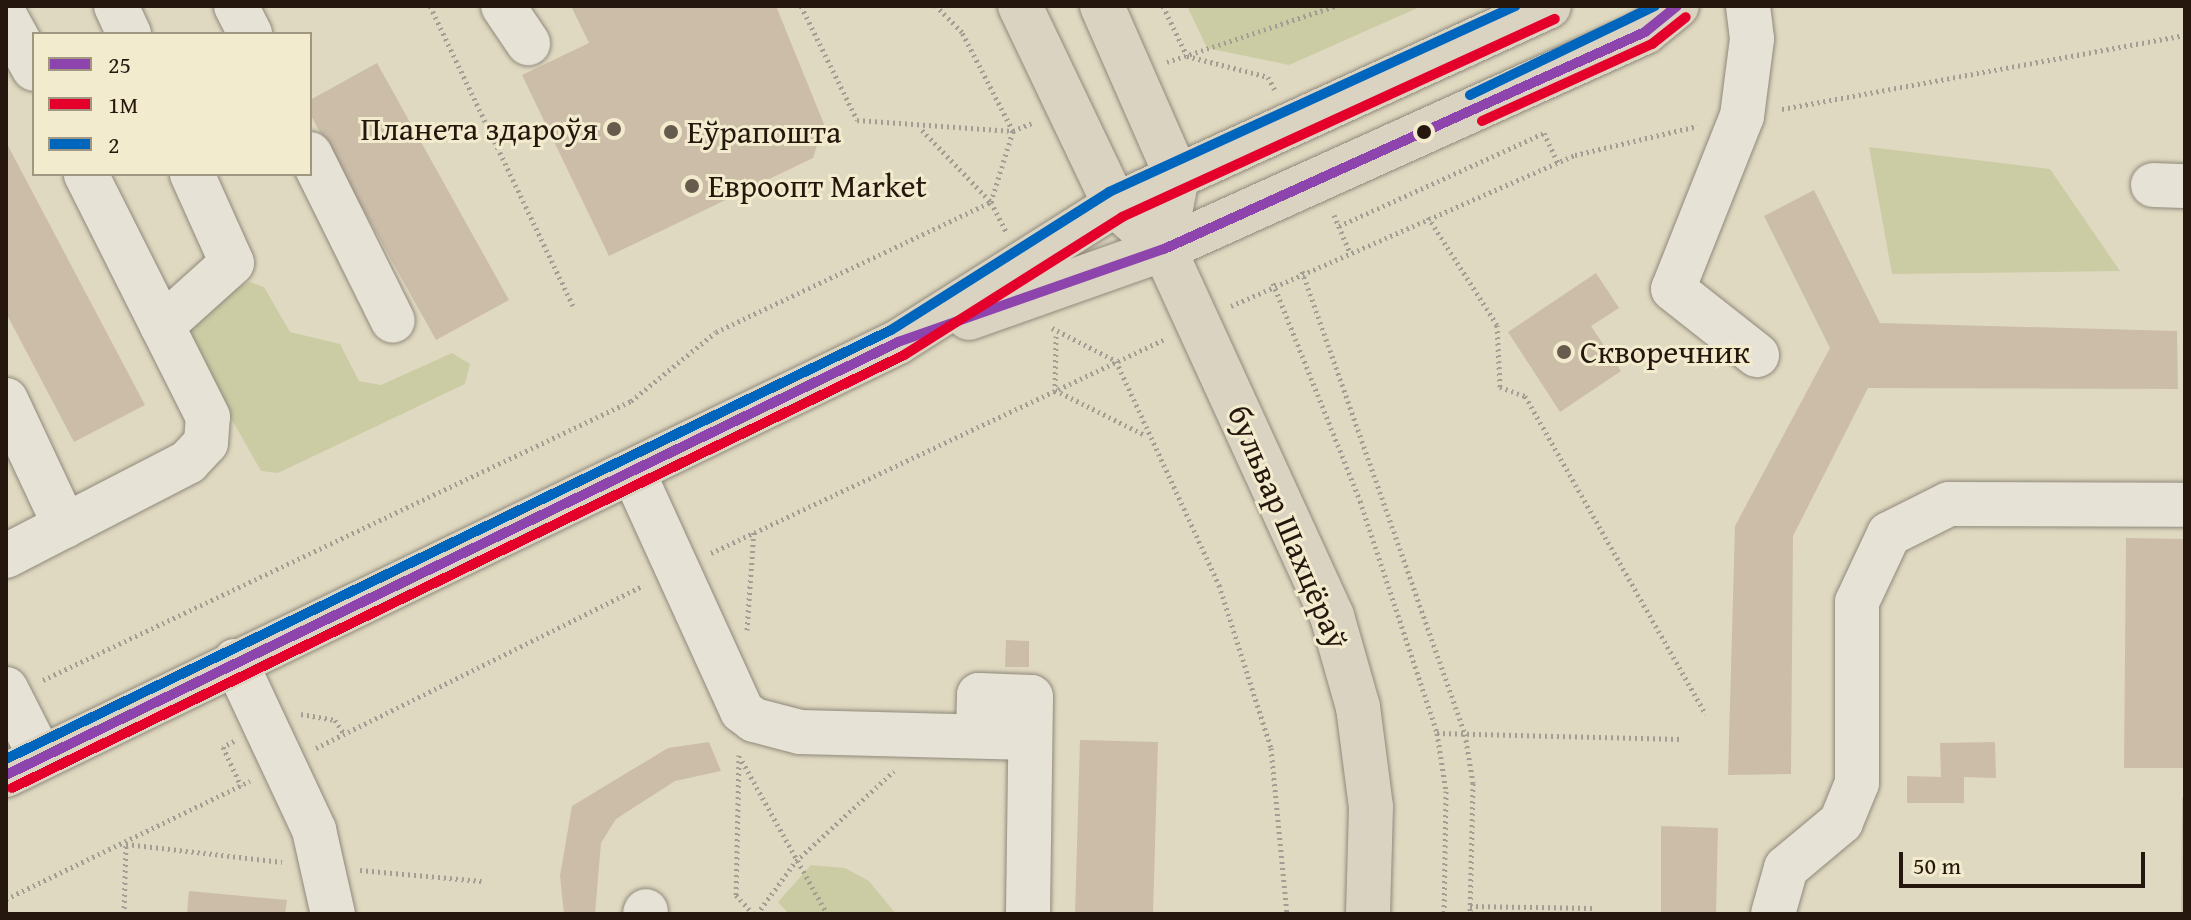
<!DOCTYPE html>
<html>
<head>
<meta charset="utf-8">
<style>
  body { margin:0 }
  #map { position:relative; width:2191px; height:920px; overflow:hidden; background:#e0d9c1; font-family:"Gentium Book Plus",serif }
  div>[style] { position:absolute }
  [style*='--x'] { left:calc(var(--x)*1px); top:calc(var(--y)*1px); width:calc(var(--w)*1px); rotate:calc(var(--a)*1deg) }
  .green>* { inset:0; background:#cbcca4 }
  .building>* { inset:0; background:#ccbda9 }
  .path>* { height:5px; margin-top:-2.5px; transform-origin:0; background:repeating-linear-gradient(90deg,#a29e93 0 2px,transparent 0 6px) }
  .roads { filter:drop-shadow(0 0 2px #8f897b) drop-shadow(0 0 2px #8f897b) }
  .minor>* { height:44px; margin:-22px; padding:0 22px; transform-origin:22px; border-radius:22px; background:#e6e2d6 }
  .major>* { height:44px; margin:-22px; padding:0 22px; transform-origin:22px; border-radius:22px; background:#dad3c1 }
  .bus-1>* { height:10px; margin:-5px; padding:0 5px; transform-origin:5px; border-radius:5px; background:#8e44ad }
  .bus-2>* { height:10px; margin:-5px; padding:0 5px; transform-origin:5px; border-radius:5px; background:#e4002b }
  .bus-3>* { height:10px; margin:-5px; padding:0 5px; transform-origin:5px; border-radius:5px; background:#0065bd }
  .dots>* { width:22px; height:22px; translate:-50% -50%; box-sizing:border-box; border:4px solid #f3ebce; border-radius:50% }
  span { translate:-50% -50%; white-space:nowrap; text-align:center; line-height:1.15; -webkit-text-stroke:6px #f3ebce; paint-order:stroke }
  .poi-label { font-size:32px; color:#25170d }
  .right { translate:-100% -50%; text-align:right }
  .left { translate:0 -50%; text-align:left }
  .street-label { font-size:32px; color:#25170d }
  .frame { position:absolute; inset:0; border:8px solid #25170d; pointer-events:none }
  .legend { position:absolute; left:32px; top:32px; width:280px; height:144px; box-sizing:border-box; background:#f3ebce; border:2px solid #a19681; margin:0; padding:10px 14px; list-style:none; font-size:24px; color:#25170d }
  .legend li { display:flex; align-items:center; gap:16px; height:40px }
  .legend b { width:40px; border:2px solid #a19681 }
  .scale { position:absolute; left:1899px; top:852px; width:246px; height:36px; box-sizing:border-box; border:4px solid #25170d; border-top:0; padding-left:10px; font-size:24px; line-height:28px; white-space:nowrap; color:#25170d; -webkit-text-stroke:6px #f3ebce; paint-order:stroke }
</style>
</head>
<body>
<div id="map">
  <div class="green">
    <i style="clip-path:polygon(1187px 6px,1422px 6px,1289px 65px,1207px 48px)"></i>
    <i style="clip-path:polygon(1869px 147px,2050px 169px,2120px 271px,1892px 274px)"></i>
    <i style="clip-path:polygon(250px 282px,264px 287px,290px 332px,340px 344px,359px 381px,381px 385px,452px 353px,470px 364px,465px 384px,278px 473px,261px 471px,180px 328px,187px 311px)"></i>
    <i style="clip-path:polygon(811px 865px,845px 868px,869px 881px,896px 914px,789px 914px,778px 902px)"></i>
  </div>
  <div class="building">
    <i style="clip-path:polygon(571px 6px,776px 6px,824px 124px,813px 158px,609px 256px,522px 75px,589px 43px)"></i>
    <i style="clip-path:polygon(377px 63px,509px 300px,436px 340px,310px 114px,310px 100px)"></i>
    <i style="clip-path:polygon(6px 142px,145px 405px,74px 442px,6px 313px)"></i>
    <i style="clip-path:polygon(1814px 190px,1880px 323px,2177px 331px,2178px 389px,1868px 388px,1793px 536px,1791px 774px,1728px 775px,1735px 526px,1830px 348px,1764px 216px)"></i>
    <i style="clip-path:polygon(1596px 273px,1619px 308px,1591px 326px,1621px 371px,1560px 412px,1508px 332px)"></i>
    <i style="clip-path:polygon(2126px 538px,2185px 539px,2185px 768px,2124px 768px)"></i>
    <i style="clip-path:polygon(1006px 640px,1029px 641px,1029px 667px,1005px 667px)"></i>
    <i style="clip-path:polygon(1080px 740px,1158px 742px,1153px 914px,1075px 914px)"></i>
    <i style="clip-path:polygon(709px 742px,721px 771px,675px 781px,616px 819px,601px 843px,595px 914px,564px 914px,560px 876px,572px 806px,668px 748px)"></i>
    <i style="clip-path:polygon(1995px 742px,1996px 778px,1964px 777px,1964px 803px,1907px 803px,1907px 776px,1941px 777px,1940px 743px)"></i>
    <i style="clip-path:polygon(2182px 798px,2185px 798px,2185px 914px,2181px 914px)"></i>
    <i style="clip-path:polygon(1661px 826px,1718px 828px,1716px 914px,1661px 914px)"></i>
    <i style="clip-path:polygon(189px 891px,287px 900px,285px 914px,187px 914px)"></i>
  </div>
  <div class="path">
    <i style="--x:430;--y:6;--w:335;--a:64.5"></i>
    <i style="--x:801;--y:6;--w:127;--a:63.8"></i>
    <i style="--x:857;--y:120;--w:156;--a:4"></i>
    <i style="--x:1013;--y:131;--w:23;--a:-23"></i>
    <i style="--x:1163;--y:6;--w:55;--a:64.4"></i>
    <i style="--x:1187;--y:56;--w:84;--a:14.5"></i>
    <i style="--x:1268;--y:77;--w:15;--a:62"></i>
    <i style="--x:1167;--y:62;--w:177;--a:-18.4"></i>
    <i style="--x:1782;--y:109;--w:410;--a:-10.4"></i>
    <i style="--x:922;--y:130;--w:100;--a:46.2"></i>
    <i style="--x:991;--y:202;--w:34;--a:63"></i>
    <i style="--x:1334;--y:215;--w:39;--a:67"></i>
    <i style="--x:1428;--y:217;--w:128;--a:57.4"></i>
    <i style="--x:1497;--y:325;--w:62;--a:87.2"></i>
    <i style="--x:1500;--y:387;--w:27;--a:20"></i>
    <i style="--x:1525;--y:396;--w:366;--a:60.4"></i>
    <i style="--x:1339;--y:226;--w:225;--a:-24.4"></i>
    <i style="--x:1544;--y:133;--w:33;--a:65"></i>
    <i style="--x:1302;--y:271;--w:491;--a:70.6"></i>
    <i style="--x:1465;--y:734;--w:50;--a:80.7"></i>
    <i style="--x:1473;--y:783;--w:131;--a:91.3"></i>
    <i style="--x:1273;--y:283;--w:235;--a:68.2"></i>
    <i style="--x:1360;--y:501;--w:244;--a:71.6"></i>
    <i style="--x:1437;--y:733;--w:59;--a:81.2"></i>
    <i style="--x:1446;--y:791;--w:123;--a:90.9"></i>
    <i style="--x:1231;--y:306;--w:376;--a:-23.7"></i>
    <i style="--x:1575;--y:155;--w:126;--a:-13.3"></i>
    <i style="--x:1052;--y:328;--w:72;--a:27.3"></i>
    <i style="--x:1116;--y:361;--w:247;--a:65.3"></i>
    <i style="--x:1219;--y:585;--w:171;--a:72.3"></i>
    <i style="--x:1271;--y:748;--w:167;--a:84.5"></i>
    <i style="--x:1056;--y:336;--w:54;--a:91.1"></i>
    <i style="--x:1055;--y:390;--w:101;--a:26.6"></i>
    <i style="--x:711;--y:553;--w:502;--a:-25.24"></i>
    <i style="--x:747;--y:630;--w:99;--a:-86"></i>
    <i style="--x:43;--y:680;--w:651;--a:-25.38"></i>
    <i style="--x:631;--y:401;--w:109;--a:-39.1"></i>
    <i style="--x:716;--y:332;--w:304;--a:-25.3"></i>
    <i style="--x:991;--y:202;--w:74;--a:-72.8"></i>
    <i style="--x:1013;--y:131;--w:111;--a:-117.3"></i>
    <i style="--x:962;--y:32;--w:37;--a:-135"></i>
    <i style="--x:301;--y:714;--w:35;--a:10"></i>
    <i style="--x:335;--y:720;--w:17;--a:57"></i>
    <i style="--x:1437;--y:733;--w:246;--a:1.4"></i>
    <i style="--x:234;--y:741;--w:13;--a:151"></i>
    <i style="--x:223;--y:747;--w:43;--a:65.2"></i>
    <i style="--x:316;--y:748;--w:366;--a:-26.4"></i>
    <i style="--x:739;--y:755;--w:140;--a:91.2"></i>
    <i style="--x:736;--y:895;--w:26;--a:47"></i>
    <i style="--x:742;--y:761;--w:175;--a:60.9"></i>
    <i style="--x:360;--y:870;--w:122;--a:5.2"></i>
    <i style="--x:6;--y:899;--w:271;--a:-25.8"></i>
    <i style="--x:1470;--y:906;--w:123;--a:0.9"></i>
    <i style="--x:124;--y:914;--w:70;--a:-88.4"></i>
    <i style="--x:126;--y:844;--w:157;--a:6.6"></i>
    <i style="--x:757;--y:914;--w:66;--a:-53.7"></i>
    <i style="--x:796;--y:861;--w:133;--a:-42.6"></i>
  </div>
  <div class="roads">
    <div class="minor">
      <i style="--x:116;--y:6;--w:31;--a:65"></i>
      <i style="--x:236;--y:6;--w:31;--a:63"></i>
      <i style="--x:503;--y:6;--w:45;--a:56"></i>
      <i style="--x:1748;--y:6;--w:33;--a:83"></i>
      <i style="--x:1752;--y:39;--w:78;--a:97.4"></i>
      <i style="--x:1742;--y:116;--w:186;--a:111.7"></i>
      <i style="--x:1673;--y:289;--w:107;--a:38.2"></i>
      <i style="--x:6;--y:18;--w:58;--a:61.2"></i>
      <i style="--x:310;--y:154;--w:186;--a:63.6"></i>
      <i style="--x:2153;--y:185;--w:32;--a:2"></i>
      <i style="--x:162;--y:326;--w:94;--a:-42"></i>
      <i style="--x:232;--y:263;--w:98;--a:-114.2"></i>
      <i style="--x:6;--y:400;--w:139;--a:64.9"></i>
      <i style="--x:634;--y:474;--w:260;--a:65.5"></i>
      <i style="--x:742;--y:711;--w:15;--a:37"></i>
      <i style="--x:754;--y:720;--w:48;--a:14.6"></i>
      <i style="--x:800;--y:732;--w:230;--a:1.5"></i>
      <i style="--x:6;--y:556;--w:205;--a:-27.3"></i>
      <i style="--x:188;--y:462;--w:26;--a:-47"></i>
      <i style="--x:206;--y:443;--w:26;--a:-86"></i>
      <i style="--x:208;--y:417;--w:272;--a:-116.7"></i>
      <i style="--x:235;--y:661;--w:187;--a:64.9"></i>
      <i style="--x:314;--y:830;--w:86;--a:77.3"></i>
      <i style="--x:6;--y:689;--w:77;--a:63.1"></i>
      <i style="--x:978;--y:736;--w:41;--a:-88.6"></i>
      <i style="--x:979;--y:695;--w:52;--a:2.2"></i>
      <i style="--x:1031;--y:697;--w:217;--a:90.8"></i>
      <i style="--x:645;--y:914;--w:3;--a:-72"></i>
      <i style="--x:1773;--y:914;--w:48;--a:-74.2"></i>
      <i style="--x:1786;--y:868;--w:72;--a:-39.9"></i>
      <i style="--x:1841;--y:822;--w:42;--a:-67.7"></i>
      <i style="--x:1857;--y:783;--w:181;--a:-90"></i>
      <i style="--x:1857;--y:602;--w:75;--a:-64.8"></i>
      <i style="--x:1889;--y:534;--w:67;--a:-26.6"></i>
      <i style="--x:1949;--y:504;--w:236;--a:0.2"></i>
    </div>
    <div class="major">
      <i style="--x:1020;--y:6;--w:221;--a:64.5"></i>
      <i style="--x:1115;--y:205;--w:66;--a:41.9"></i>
      <i style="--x:1164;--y:249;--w:404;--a:65.4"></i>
      <i style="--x:1332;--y:616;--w:95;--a:74.1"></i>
      <i style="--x:1358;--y:707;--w:101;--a:82.6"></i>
      <i style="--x:1371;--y:807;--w:107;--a:91.6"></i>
      <i style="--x:1102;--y:6;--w:187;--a:66.3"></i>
      <i style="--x:1177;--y:177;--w:31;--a:101"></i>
      <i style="--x:969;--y:318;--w:207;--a:-19.5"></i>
      <i style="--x:1164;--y:249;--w:528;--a:-24.28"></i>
      <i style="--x:1645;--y:32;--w:41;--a:-39.1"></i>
      <i style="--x:6;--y:775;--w:992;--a:-25.89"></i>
      <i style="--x:898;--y:342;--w:257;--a:-32.3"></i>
      <i style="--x:1115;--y:205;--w:477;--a:-24.6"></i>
    </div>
  </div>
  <div class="bus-1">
    <i style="--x:6;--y:775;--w:992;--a:-25.89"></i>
    <i style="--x:898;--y:342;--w:282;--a:-19.3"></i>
    <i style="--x:1164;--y:249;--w:528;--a:-24.28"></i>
    <i style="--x:1645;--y:32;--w:41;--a:-39.1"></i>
  </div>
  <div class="bus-2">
    <i style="--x:1482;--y:121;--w:187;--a:-24.4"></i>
    <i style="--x:1652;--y:44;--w:43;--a:-38.5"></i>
    <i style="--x:12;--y:788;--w:992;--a:-25.89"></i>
    <i style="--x:904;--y:355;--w:258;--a:-32.3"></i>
    <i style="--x:1122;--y:217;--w:476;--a:-24.6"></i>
  </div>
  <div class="bus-3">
    <i style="--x:1470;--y:95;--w:205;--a:-25.7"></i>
    <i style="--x:6;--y:759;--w:983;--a:-25.86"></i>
    <i style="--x:891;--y:330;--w:258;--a:-32.3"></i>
    <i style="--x:1109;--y:192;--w:447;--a:-24.6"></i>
  </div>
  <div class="dots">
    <i style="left:614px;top:129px;background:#665b4c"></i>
    <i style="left:671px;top:132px;background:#665b4c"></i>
    <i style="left:1424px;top:132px;background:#25170d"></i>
    <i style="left:692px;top:186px;background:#665b4c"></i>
    <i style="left:1564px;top:352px;background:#665b4c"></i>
  </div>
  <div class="poi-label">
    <span class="right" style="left:598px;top:129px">Планета здароўя</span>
    <span class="left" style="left:687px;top:132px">Еўрапошта</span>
    <span class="left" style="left:708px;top:186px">Евроопт Market</span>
    <span class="left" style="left:1580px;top:352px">Скворечник</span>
  </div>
  <div class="street-label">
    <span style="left:1288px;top:527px;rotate:67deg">бульвар Шахцёраў</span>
  </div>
  <div class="frame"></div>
  <ul class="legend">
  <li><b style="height:10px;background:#8e44ad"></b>25</li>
  <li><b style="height:10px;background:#e4002b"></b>1М</li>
  <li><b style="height:10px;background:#0065bd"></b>2</li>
  </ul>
  <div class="scale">50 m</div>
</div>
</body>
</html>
